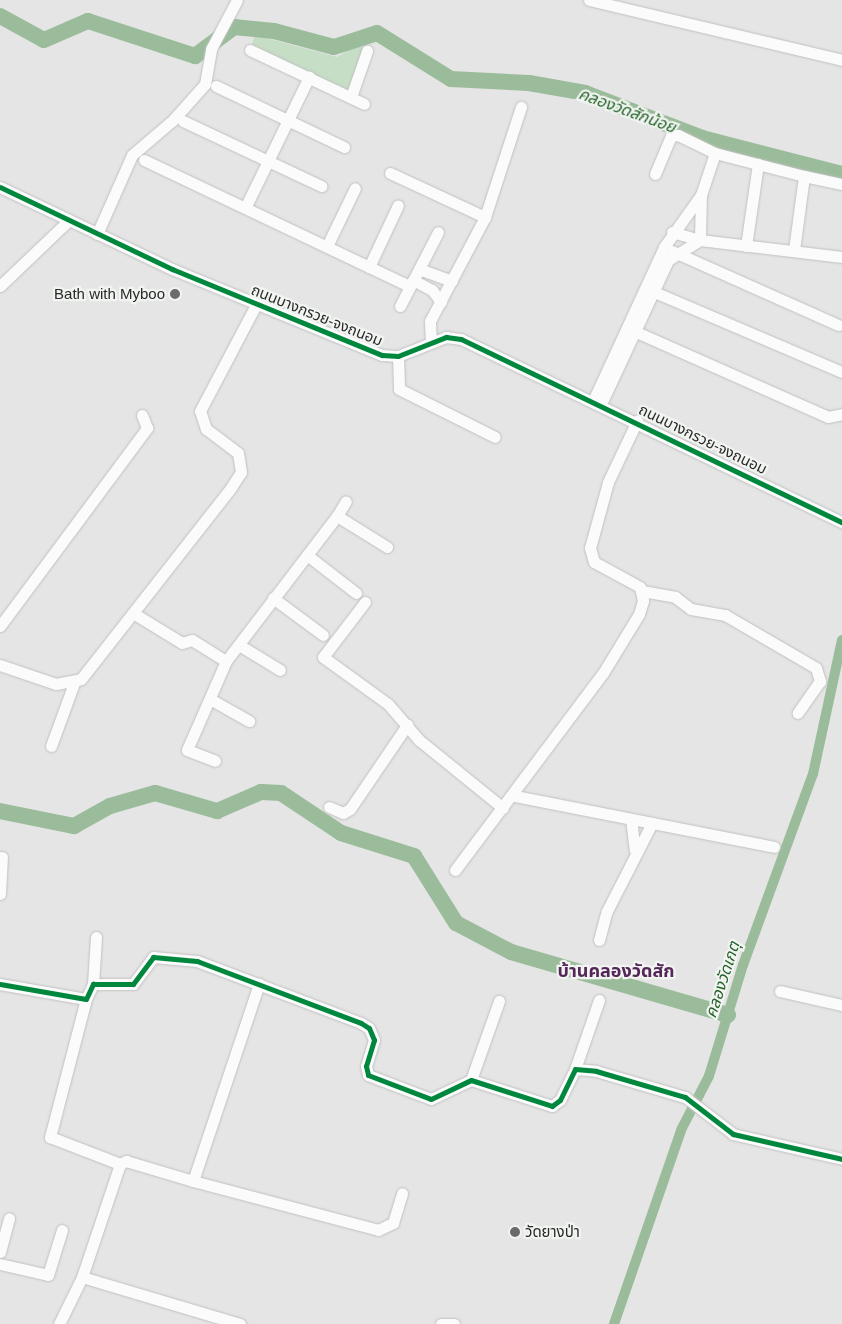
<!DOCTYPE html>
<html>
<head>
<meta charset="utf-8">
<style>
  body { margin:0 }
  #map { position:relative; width:842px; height:1324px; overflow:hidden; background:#e4e5e4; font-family:Arial,"Noto Sans Thai",sans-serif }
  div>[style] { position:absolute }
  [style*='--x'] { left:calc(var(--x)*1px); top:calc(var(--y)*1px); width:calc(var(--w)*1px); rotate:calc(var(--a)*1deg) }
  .green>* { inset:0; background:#c6ddc6 }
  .canal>* { height:10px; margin:-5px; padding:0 5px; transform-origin:5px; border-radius:5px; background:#9bbc9b }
  .river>* { height:16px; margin:-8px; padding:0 8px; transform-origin:8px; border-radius:8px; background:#9bbc9b }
  .roads { filter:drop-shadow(0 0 1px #c0c1c0) drop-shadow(0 0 1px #c0c1c0) }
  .minor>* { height:11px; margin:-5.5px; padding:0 5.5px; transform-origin:5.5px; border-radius:5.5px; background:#fbfbfb }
  .cycleway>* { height:5px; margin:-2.5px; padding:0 2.5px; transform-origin:2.5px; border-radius:2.5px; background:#00873e }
  .dots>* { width:14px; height:14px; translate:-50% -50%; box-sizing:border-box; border:2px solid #f1f4f1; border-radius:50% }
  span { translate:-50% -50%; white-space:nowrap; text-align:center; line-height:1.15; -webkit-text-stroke:4.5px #f1f4f1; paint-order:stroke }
  .poi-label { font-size:15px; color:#282928 }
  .right { translate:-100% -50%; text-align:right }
  .left { translate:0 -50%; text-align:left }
  .street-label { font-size:15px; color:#282928 }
  .water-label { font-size:16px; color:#226227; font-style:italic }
  .quarter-label { font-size:18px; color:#552658; font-weight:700 }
</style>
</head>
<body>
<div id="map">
  <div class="green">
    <i style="clip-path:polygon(255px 35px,337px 57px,355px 46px,363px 47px,349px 100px,250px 50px)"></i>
  </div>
  <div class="canal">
    <i style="--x:614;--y:1324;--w:205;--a:-70.9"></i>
    <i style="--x:681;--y:1130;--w:61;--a:-62.6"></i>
    <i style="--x:709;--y:1076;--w:116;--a:-73"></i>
    <i style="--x:743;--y:965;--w:203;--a:-69.9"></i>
    <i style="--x:813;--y:774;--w:137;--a:-77.8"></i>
  </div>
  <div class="river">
    <i style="--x:0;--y:16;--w:50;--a:28.6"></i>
    <i style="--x:44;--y:40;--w:48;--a:-23.4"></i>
    <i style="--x:88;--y:21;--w:113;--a:18.1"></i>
    <i style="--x:195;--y:56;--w:49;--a:-36.6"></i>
    <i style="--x:234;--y:27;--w:40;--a:5.7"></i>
    <i style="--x:274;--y:31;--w:62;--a:14.9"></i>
    <i style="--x:334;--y:47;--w:45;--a:-18"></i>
    <i style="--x:377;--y:33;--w:87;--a:31.9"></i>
    <i style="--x:451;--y:79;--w:78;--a:2.9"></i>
    <i style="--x:529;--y:83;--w:57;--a:10.1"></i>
    <i style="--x:585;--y:93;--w:125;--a:21"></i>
    <i style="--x:702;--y:138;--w:145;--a:14.4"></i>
    <i style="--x:0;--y:811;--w:76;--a:11.5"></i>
    <i style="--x:74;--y:826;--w:41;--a:-29.1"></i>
    <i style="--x:110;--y:806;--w:47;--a:-16.1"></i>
    <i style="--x:155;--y:793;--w:65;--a:16.2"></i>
    <i style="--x:217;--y:811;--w:48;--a:-23.4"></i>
    <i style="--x:261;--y:792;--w:20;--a:3"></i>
    <i style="--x:281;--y:793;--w:72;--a:33.7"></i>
    <i style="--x:341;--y:833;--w:77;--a:17.5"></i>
    <i style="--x:414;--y:856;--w:79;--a:57.9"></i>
    <i style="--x:456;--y:923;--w:62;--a:27.8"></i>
    <i style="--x:511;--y:952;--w:226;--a:16.2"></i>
  </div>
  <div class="roads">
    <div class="minor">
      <i style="--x:589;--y:0;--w:260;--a:13.3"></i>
      <i style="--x:250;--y:50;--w:126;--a:25.3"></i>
      <i style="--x:216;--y:86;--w:142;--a:25.5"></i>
      <i style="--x:351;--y:97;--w:49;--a:-70.8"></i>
      <i style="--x:183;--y:121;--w:153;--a:25.2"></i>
      <i style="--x:715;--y:153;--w:92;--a:14.5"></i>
      <i style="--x:144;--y:160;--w:293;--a:25.4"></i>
      <i style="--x:390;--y:173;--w:105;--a:24.9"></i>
      <i style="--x:655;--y:174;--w:41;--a:-67.2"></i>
      <i style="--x:671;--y:136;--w:7;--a:-8"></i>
      <i style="--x:678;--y:135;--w:41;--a:25.9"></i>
      <i style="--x:715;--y:153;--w:44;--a:108.4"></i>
      <i style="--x:701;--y:195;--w:45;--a:91.3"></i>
      <i style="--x:0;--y:187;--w:191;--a:25.5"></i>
      <i style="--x:172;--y:269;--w:227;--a:22.3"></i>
      <i style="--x:382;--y:355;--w:16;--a:4"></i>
      <i style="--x:398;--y:356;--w:52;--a:-21.6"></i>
      <i style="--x:446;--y:337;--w:15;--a:8"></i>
      <i style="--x:461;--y:339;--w:423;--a:25.7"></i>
      <i style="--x:246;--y:206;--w:144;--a:-64"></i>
      <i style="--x:672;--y:232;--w:29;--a:16"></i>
      <i style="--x:700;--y:240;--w:143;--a:6.8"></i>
      <i style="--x:97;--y:234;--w:86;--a:-66.1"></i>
      <i style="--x:132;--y:155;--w:54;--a:-40.5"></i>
      <i style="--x:173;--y:120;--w:48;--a:-48.4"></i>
      <i style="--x:205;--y:84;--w:36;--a:-80"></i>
      <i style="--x:211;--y:49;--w:55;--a:-62"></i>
      <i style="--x:327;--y:246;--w:64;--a:-64.2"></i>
      <i style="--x:746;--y:246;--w:83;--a:-81.7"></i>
      <i style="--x:794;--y:250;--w:75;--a:-82.3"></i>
      <i style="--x:804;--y:176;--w:39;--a:12"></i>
      <i style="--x:672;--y:251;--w:182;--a:24"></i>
      <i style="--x:369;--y:267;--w:68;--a:-64.9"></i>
      <i style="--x:419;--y:269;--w:35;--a:20"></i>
      <i style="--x:413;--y:280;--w:21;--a:28"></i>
      <i style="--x:432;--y:290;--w:15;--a:53"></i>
      <i style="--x:0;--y:286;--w:95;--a:-43.7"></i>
      <i style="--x:652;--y:291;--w:207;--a:23.1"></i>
      <i style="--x:400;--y:306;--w:83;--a:-62.8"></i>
      <i style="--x:634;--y:331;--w:212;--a:23.9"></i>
      <i style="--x:828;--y:417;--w:14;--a:-12"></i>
      <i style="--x:431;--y:342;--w:21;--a:-93"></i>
      <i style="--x:430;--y:321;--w:118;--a:-62.1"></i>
      <i style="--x:485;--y:217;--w:116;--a:-71.9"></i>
      <i style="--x:398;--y:356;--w:33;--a:88"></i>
      <i style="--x:399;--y:389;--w:107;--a:26.6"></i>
      <i style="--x:593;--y:401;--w:170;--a:-65.2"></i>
      <i style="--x:664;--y:247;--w:64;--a:-54.6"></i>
      <i style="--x:601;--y:404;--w:159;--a:-65"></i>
      <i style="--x:668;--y:260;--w:38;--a:-32"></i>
      <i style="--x:337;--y:516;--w:17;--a:-59"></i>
      <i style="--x:307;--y:555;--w:62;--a:37.8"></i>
      <i style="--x:642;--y:591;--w:34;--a:10"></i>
      <i style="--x:675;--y:597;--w:20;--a:37"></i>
      <i style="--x:691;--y:609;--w:35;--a:10"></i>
      <i style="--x:725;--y:615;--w:105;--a:30.2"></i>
      <i style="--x:816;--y:668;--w:14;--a:73"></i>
      <i style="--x:820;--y:681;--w:39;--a:125"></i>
      <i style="--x:273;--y:598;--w:62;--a:36.5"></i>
      <i style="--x:365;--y:602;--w:69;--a:127.4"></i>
      <i style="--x:323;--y:657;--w:80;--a:35.9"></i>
      <i style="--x:388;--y:704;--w:48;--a:49.3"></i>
      <i style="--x:419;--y:740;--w:108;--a:39"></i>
      <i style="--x:133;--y:613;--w:57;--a:31.5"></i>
      <i style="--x:182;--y:643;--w:10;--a:-17"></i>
      <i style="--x:192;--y:640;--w:40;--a:32"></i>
      <i style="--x:226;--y:661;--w:97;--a:113.7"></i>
      <i style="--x:187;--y:750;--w:30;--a:21"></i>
      <i style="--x:0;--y:626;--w:247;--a:-53.4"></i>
      <i style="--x:147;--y:428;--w:14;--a:-111"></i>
      <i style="--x:239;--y:645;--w:48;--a:31.4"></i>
      <i style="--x:226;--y:661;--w:183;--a:-52.6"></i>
      <i style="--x:337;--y:516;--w:59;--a:31.8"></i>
      <i style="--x:0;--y:665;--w:59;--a:18.7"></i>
      <i style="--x:56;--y:684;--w:25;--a:-11"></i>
      <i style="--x:81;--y:679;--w:241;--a:-51.9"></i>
      <i style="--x:230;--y:489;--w:20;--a:-57"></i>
      <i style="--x:241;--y:472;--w:19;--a:-99"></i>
      <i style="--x:238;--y:453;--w:40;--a:-143"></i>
      <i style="--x:206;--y:429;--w:19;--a:-108"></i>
      <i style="--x:200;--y:411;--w:120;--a:-62.2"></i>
      <i style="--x:210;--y:699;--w:45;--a:29.4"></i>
      <i style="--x:51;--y:746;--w:67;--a:-69.9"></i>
      <i style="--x:515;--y:796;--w:264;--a:11.1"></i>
      <i style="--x:329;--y:807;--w:15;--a:23"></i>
      <i style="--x:343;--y:813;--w:8;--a:-30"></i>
      <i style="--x:350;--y:809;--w:102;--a:-55.8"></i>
      <i style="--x:631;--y:819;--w:31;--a:83"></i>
      <i style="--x:455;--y:870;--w:246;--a:-53.1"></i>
      <i style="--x:603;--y:673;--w:69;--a:-58.6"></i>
      <i style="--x:639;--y:614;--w:14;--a:-73"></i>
      <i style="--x:643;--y:601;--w:14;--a:-102"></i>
      <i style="--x:640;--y:587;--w:52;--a:-151.5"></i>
      <i style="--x:594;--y:562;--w:15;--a:-106"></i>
      <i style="--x:590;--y:548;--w:68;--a:-74.7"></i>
      <i style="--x:608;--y:482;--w:68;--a:-64.6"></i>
      <i style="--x:0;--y:894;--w:37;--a:-87"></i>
      <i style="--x:599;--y:940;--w:30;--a:-75"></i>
      <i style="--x:607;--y:911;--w:99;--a:-62.9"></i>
      <i style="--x:0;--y:984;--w:87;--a:9.9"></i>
      <i style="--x:86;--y:999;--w:17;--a:-65"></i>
      <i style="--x:93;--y:984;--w:40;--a:0"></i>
      <i style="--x:133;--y:984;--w:34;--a:-53"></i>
      <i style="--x:153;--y:957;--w:44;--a:5.2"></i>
      <i style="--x:197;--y:961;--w:175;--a:20.7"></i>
      <i style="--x:361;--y:1023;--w:9;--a:32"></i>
      <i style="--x:369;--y:1028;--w:13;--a:67"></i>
      <i style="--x:374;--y:1040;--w:27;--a:107"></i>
      <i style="--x:366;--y:1066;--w:9;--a:77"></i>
      <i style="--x:368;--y:1075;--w:67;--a:20.9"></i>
      <i style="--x:431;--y:1099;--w:44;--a:-25.4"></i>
      <i style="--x:471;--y:1080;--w:85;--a:17.8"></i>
      <i style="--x:552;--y:1106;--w:10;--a:-37"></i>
      <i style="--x:560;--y:1100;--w:34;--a:-64"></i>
      <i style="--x:575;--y:1069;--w:21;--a:5"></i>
      <i style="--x:596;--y:1071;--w:93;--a:16.3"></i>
      <i style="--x:685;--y:1097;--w:61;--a:37.6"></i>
      <i style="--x:733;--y:1134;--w:112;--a:12.9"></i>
      <i style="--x:93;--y:984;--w:47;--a:-86.3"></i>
      <i style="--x:780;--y:991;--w:64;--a:12.7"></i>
      <i style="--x:86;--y:999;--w:143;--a:104.6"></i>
      <i style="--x:50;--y:1137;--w:75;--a:21.1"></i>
      <i style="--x:575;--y:1069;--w:73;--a:-70.8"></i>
      <i style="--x:471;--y:1080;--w:84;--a:-70.5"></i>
      <i style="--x:193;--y:1181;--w:191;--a:14.8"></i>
      <i style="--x:378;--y:1230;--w:17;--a:-25"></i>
      <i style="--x:393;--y:1223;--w:31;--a:-73"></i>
      <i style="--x:0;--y:1252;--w:35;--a:-75"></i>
      <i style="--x:0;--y:1264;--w:49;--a:12.9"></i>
      <i style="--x:48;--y:1275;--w:47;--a:-72.7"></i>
      <i style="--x:82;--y:1277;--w:165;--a:16.6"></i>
      <i style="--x:59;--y:1324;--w:52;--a:-63.9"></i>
      <i style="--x:82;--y:1277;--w:119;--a:-71.4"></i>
      <i style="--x:120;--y:1164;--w:7;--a:-27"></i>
      <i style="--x:126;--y:1161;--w:70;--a:16.6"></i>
      <i style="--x:193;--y:1181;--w:208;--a:-71.5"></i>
      <i style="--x:441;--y:1324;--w:13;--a:0"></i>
    </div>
  </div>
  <div class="cycleway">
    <i style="--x:0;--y:187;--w:191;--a:25.5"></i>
    <i style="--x:172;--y:269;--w:227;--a:22.3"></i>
    <i style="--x:382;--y:355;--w:16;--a:4"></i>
    <i style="--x:398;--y:356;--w:52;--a:-21.6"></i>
    <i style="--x:446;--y:337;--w:15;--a:8"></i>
    <i style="--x:461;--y:339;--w:423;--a:25.7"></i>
    <i style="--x:0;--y:984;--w:87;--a:9.9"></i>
    <i style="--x:86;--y:999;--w:17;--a:-65"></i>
    <i style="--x:93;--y:984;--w:40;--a:0"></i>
    <i style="--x:133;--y:984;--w:34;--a:-53"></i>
    <i style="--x:153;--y:957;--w:44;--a:5.2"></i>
    <i style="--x:197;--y:961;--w:175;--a:20.7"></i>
    <i style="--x:361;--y:1023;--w:9;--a:32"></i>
    <i style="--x:369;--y:1028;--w:13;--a:67"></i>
    <i style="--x:374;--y:1040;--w:27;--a:107"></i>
    <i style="--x:366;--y:1066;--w:9;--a:77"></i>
    <i style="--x:368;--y:1075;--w:67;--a:20.9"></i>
    <i style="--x:431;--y:1099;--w:44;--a:-25.4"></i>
    <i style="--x:471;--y:1080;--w:85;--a:17.8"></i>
    <i style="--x:552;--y:1106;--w:10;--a:-37"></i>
    <i style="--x:560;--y:1100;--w:34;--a:-64"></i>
    <i style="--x:575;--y:1069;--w:21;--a:5"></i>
    <i style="--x:596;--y:1071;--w:93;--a:16.3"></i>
    <i style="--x:685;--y:1097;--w:61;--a:37.6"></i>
    <i style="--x:733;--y:1134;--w:112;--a:12.9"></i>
  </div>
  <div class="dots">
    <i style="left:175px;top:294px;background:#6a6b6a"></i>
    <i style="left:515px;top:1232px;background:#6a6b6a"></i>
  </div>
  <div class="poi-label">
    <span class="right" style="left:165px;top:294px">Bath with Myboo</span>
    <span class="left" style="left:525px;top:1232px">วัดยางป่า</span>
  </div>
  <div class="street-label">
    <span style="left:317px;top:315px;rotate:22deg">ถนนบางกรวย-จงถนอม</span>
    <span style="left:703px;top:439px;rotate:26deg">ถนนบางกรวย-จงถนอม</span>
  </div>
  <div class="water-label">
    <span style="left:627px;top:111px;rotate:20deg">คลองวัดสักน้อย</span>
    <span style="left:723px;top:980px;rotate:-72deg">คลองวัดเกตุ</span>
  </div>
  <div class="quarter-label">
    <span style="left:616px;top:971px">บ้านคลองวัดสัก</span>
  </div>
</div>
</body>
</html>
